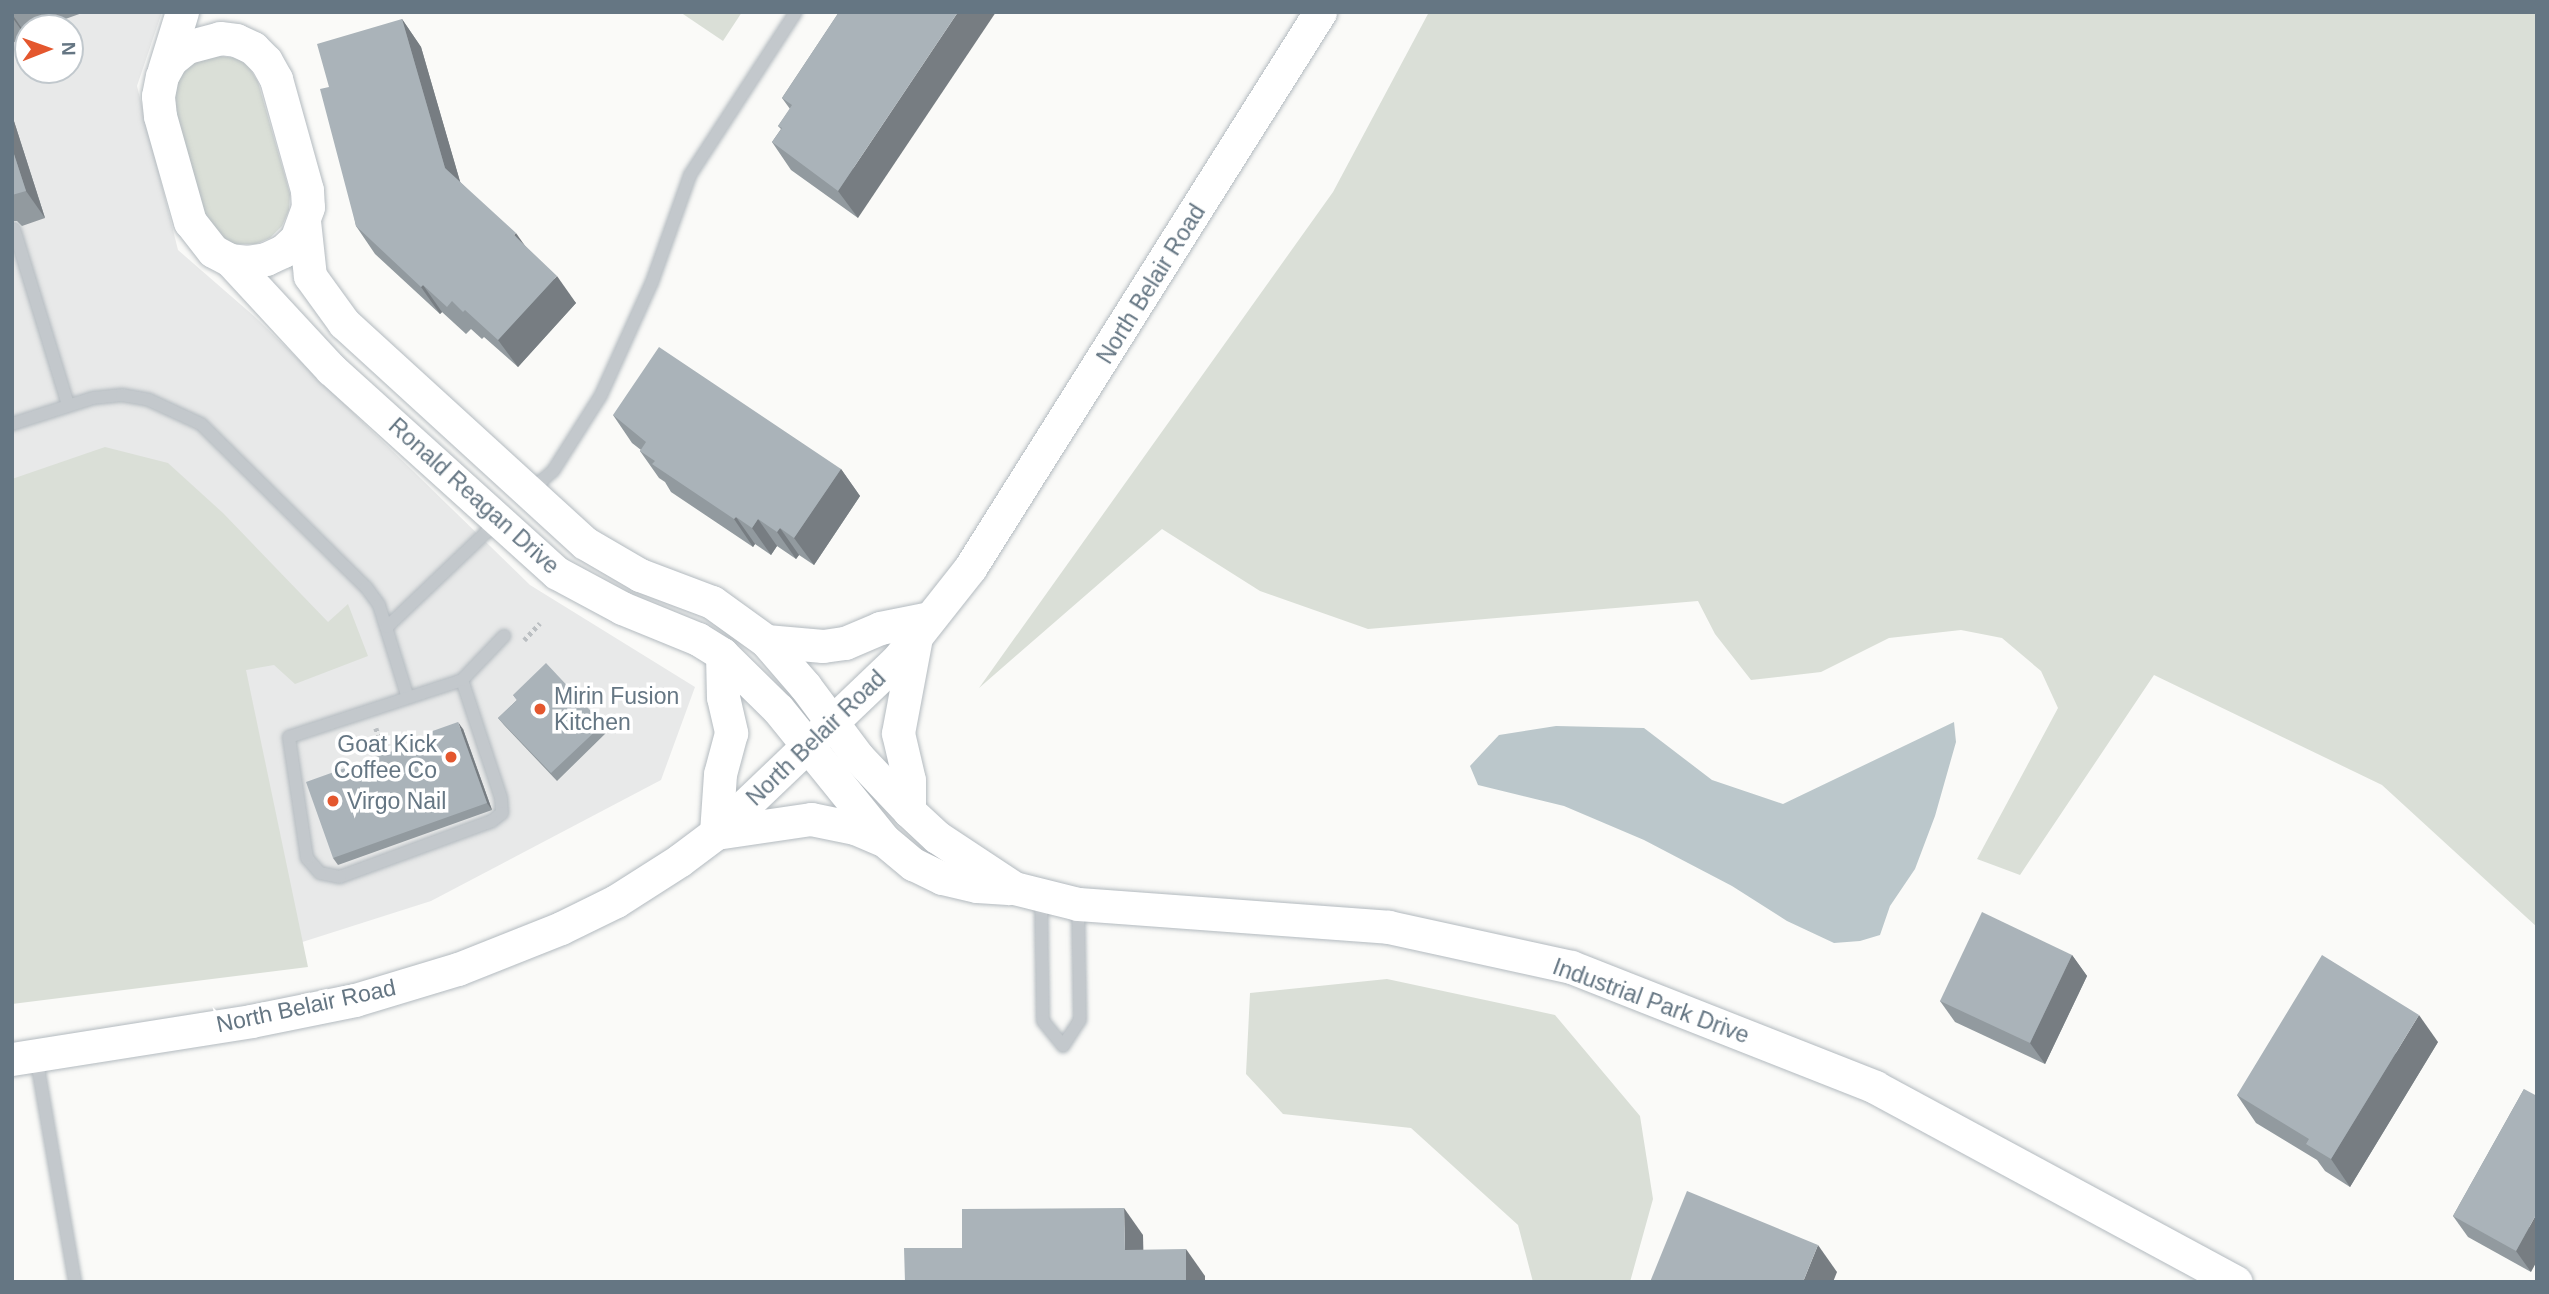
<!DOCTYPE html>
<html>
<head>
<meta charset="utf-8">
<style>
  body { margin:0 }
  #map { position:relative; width:2549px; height:1294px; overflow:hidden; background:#fafaf8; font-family:Helvetica,sans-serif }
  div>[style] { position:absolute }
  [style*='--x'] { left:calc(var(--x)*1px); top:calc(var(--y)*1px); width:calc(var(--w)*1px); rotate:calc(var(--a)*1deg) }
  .built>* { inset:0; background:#e8e9e9 }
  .green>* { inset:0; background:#dadfd7 }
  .water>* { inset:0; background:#bbc7cb }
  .path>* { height:4.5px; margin-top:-2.25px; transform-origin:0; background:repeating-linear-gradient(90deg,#bbbfc2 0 3.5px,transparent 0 7px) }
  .roads { filter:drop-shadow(0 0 2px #b3babf) drop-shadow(0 0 2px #b3babf) }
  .lane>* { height:12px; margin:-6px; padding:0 6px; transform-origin:6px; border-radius:6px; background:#c3c8cc }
  .secondary>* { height:33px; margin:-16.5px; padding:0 16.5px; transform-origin:16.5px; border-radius:16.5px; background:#fff }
  .wall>* { inset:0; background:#929a9f }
  .shaded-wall>* { inset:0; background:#777d82 }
  .building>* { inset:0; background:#aab3b9 }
  .dots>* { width:19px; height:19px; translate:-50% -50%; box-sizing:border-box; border:4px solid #fff; border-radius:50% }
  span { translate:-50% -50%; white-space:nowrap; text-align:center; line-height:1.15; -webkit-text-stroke:7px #fff; paint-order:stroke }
  .street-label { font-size:23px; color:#657683 }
  .poi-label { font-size:23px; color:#657683 }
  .left { translate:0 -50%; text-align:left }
  .right { translate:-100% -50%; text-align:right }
  .frame { position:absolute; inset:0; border:14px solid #657683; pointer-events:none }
  .north { position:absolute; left:14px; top:14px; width:70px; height:70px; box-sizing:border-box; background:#fff; border:2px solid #c1c8cd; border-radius:50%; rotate:89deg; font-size:19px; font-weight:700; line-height:28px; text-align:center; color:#657683 }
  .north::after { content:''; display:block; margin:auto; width:24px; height:32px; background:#e4572e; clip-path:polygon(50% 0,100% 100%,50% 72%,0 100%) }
</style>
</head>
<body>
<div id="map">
  <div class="built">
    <i style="clip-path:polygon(evenodd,12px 12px,162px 12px,137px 86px,178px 250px,255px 317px,530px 585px,695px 687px,661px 780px,431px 901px,271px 952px,12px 989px,12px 12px,28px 28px,70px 28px,70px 70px,28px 70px,28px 28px)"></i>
  </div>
  <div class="green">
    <i style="clip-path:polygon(680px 12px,742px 12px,723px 41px)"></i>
    <i style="clip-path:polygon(1429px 12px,2537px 12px,2537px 927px,2382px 785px,2154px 675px,2020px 875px,1977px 859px,2058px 708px,2041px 671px,2002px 638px,1961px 630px,1889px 638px,1821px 672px,1751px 680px,1715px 634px,1698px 601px,1368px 629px,1260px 591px,1162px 529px,979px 688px,1333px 192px)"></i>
    <i style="clip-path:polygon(208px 55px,237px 58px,249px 67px,258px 82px,290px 194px,289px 210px,282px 226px,270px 238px,256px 244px,229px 244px,206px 228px,172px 110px,177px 75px,190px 62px)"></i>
    <i style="clip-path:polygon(105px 447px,168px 463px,223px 513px,328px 622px,348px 604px,368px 656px,295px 684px,274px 665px,246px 670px,308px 967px,12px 1004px,12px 479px)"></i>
    <i style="clip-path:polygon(1387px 979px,1555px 1015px,1640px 1116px,1653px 1199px,1630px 1282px,1533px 1282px,1518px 1225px,1411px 1128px,1283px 1114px,1246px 1074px,1250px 993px)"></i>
  </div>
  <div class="water">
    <i style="clip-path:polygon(1954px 722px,1956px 742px,1935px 816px,1915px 869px,1890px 906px,1880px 935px,1860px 941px,1834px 943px,1787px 921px,1732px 886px,1644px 840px,1564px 806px,1478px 785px,1470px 766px,1499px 735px,1556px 726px,1644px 728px,1712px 780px,1783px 804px)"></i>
  </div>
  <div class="path">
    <i style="--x:524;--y:640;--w:23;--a:-47"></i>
    <i style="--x:376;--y:728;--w:28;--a:71"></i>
  </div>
  <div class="roads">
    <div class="lane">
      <i style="--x:14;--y:229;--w:184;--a:72.9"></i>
      <i style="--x:12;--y:424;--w:85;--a:-17.8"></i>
      <i style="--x:93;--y:398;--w:29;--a:-6"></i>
      <i style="--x:122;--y:395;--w:27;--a:10"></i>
      <i style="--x:149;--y:400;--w:57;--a:24.8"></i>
      <i style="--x:201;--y:424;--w:232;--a:44.7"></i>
      <i style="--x:366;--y:587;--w:22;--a:54"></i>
      <i style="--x:379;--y:605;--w:97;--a:72.7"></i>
      <i style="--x:531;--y:490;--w:29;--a:-41"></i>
      <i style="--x:553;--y:471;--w:90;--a:-57.7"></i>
      <i style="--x:601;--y:395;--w:124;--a:-65.7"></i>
      <i style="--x:652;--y:282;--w:114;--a:-70.4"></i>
      <i style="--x:690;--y:175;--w:194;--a:-57"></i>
      <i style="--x:387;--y:627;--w:153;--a:-43.7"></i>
      <i style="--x:462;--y:680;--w:124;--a:71.7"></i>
      <i style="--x:501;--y:798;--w:15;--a:86"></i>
      <i style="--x:502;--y:813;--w:13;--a:141"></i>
      <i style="--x:492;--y:821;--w:162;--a:159.8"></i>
      <i style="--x:340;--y:877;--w:20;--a:-169"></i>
      <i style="--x:320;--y:873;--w:20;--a:-131"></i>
      <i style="--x:307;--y:858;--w:122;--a:-98.5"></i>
      <i style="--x:289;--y:737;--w:182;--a:-18.2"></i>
      <i style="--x:462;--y:680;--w:61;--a:-46.3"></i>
      <i style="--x:1041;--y:897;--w:124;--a:89.1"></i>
      <i style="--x:1043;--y:1021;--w:32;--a:51"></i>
      <i style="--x:1063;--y:1046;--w:31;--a:-57"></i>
      <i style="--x:1080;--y:1020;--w:114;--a:-91"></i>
      <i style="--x:36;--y:1056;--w:229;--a:80.2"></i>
    </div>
    <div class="secondary">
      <i style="--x:220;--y:38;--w:16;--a:7"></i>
      <i style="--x:236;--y:40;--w:19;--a:25"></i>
      <i style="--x:253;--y:48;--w:18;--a:45"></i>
      <i style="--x:266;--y:61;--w:21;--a:61"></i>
      <i style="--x:276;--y:79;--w:115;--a:74.4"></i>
      <i style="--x:307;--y:190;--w:17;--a:87"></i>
      <i style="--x:308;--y:207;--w:33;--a:110"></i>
      <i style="--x:297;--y:238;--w:19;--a:137"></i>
      <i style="--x:283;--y:251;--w:19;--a:155"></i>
      <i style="--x:266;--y:259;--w:18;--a:171"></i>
      <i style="--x:248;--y:262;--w:18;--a:-174"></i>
      <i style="--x:230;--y:260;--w:19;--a:-152"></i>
      <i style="--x:213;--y:251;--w:37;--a:-128"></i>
      <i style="--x:190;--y:222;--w:110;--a:-105.8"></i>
      <i style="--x:160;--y:116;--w:20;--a:-96"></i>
      <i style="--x:158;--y:96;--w:20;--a:-79"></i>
      <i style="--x:162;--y:76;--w:18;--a:-61"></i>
      <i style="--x:171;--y:60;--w:21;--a:-39"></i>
      <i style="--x:187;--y:47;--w:34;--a:-15"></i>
      <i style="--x:164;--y:70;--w:61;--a:-72.8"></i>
      <i style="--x:304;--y:221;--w:55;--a:83.8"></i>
      <i style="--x:310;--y:276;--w:58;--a:54.1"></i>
      <i style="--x:344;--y:323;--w:326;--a:42.4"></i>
      <i style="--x:585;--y:543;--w:64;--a:30.2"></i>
      <i style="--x:640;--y:575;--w:77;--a:20.6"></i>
      <i style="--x:712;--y:602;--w:67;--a:35.8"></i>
      <i style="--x:766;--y:641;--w:60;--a:49.1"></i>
      <i style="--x:805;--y:686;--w:89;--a:53.3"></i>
      <i style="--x:858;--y:757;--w:74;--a:46.6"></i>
      <i style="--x:909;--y:811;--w:38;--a:43"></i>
      <i style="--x:937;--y:837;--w:92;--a:33.5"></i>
      <i style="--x:1014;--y:888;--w:66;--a:14"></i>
      <i style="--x:1078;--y:904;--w:311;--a:4.2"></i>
      <i style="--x:1388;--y:927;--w:187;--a:12.3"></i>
      <i style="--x:1571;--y:967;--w:327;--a:21.5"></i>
      <i style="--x:1875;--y:1087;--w:410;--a:28.4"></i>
      <i style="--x:230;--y:260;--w:149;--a:47.2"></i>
      <i style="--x:331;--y:369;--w:304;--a:42.1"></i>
      <i style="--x:557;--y:573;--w:74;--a:28.3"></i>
      <i style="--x:622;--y:608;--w:82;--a:22.2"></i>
      <i style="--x:698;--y:639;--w:28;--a:32"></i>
      <i style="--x:722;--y:654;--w:78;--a:44.5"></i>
      <i style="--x:778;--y:709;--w:169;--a:51"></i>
      <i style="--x:884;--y:840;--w:38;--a:40"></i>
      <i style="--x:913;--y:864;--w:32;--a:26"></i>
      <i style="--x:942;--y:878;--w:36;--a:13"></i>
      <i style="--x:977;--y:886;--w:31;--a:4"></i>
      <i style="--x:766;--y:641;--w:57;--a:5"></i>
      <i style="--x:823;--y:646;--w:22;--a:-8"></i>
      <i style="--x:845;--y:643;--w:38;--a:-23"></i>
      <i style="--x:880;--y:628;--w:51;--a:-11.3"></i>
      <i style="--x:722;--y:654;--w:43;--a:88.7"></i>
      <i style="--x:723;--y:697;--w:37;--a:77"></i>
      <i style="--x:731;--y:733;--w:42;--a:105"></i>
      <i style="--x:720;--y:774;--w:59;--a:93.9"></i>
      <i style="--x:716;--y:833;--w:96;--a:-8.4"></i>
      <i style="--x:811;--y:819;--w:45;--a:11.6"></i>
      <i style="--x:855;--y:828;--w:28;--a:23"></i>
      <i style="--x:909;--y:811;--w:31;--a:-90"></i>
      <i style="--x:909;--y:780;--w:48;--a:-103.2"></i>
      <i style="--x:898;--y:733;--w:93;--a:-79.4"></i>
      <i style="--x:12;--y:1059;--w:242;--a:-9"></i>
      <i style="--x:251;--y:1021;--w:106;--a:-11.4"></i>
      <i style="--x:355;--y:1000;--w:108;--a:-16.8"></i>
      <i style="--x:458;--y:969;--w:111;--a:-21.7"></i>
      <i style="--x:561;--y:928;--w:61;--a:-26.1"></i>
      <i style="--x:616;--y:901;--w:76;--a:-32.6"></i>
      <i style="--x:680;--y:860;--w:45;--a:-36.9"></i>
      <i style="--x:716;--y:833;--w:253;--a:-43.7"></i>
      <i style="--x:899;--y:658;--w:115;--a:-51.7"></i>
      <i style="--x:970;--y:568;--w:657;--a:-57.81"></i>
    </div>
  </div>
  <div class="wall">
    <i style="clip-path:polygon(12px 12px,85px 12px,40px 28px,28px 28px,28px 32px,25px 33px,27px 38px,12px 43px)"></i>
    <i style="clip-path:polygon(839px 12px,858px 218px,791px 170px,772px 142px,781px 129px,778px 126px,790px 109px,782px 98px)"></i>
    <i style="clip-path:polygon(402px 19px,421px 47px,460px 182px,525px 246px,576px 303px,518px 367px,484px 337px,482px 339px,471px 329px,466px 334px,442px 312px,440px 314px,375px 254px,356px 226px,329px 87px)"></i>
    <i style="clip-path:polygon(12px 115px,45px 218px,22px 226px,17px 221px,12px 221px)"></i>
    <i style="clip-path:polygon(613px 415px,841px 469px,860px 496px,814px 565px,799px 555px,796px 559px,777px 546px,771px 555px,755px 544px,753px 547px,671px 492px,665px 482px,659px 478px,640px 451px,641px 450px,632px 443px)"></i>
    <i style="clip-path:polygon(513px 695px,603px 724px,608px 731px,557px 781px,504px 725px,498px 718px,517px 700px)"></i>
    <i style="clip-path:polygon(463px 729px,492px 810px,338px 865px,333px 858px,429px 738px)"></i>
    <i style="clip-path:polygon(2072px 955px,2087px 976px,2045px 1064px,1955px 1022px,1940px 1001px)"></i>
    <i style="clip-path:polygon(2438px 1042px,2350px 1187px,2325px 1171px,2317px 1160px,2256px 1123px,2237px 1095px)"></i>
    <i style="clip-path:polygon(2524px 1089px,2531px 1272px,2468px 1237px,2453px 1216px)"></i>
  </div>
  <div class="shaded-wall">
    <i style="clip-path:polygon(958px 12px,996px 12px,858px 218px,838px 191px)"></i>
    <i style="clip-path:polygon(12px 14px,25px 33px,27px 38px,12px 17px)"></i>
    <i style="clip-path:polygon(402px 19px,421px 47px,464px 195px,445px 168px)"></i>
    <i style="clip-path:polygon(12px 115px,45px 218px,26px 191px,12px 148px)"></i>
    <i style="clip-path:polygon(516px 233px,535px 260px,514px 235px)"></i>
    <i style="clip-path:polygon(557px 276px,576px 303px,518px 367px,498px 340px)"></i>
    <i style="clip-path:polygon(423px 285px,442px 312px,440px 314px,421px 287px)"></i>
    <i style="clip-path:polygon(841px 469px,860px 496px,814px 565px,794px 538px)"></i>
    <i style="clip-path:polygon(736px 517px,755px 544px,753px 547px,734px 519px)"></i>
    <i style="clip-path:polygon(758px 519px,777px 546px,771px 555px,752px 528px)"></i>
    <i style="clip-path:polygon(780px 528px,799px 555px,796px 559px,777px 532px)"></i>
    <i style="clip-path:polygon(458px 722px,463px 729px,492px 810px,487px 803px)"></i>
    <i style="clip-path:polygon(2072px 955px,2087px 976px,2045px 1064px,2030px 1043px)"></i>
    <i style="clip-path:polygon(2419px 1015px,2438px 1042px,2350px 1187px,2331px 1159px)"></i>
    <i style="clip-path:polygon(1124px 1208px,1143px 1235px,1144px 1277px,1125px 1250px)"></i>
    <i style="clip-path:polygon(2537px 1213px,2537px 1261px,2531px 1272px,2516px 1251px)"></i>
    <i style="clip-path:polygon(1818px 1245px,1837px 1272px,1833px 1282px,1803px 1282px)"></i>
    <i style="clip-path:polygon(1186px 1249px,1205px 1276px,1205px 1282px,1186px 1282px)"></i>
  </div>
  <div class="building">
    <i style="clip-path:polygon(839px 12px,958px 12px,838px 191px,772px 142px,782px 128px,778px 126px,792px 105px,782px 98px)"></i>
    <i style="clip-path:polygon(402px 19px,445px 168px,516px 233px,514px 235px,557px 276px,498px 340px,465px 310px,463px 312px,452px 301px,447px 307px,423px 285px,421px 287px,356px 226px,320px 89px,329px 87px,317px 44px)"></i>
    <i style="clip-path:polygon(12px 148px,26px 191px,12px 195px)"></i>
    <i style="clip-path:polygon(659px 347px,841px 469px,794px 538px,780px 528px,777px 532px,758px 519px,752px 528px,736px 517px,734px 519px,652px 464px,655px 461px,640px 451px,646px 442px,613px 415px)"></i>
    <i style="clip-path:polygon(546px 663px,603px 724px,551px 773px,498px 718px,517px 700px,513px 695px)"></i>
    <i style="clip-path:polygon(458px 722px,487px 803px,333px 858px,306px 782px,429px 738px,427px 733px)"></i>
    <i style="clip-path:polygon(1982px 912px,2072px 955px,2030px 1043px,1940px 1001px)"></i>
    <i style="clip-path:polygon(2322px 955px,2419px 1015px,2331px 1159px,2306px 1144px,2309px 1139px,2237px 1095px)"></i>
    <i style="clip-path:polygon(2524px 1089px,2537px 1096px,2537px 1213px,2516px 1251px,2453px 1216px)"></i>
    <i style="clip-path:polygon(1687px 1191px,1818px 1245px,1803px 1282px,1650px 1282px)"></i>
    <i style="clip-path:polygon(1124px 1208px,1125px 1250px,1186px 1249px,1186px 1282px,905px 1282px,904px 1248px,962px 1248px,962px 1209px)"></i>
  </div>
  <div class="dots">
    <i style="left:540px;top:709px;background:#e4572e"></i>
    <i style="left:451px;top:757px;background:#e4572e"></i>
    <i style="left:333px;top:801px;background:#e4572e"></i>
  </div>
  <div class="street-label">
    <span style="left:1151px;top:284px;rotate:-58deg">North Belair Road</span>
    <span style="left:474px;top:496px;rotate:42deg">Ronald Reagan Drive</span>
    <span style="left:816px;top:738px;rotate:-44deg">North Belair Road</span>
    <span style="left:1651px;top:1001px;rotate:20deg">Industrial Park Drive</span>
    <span style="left:306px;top:1006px;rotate:-12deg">North Belair Road</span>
  </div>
  <div class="poi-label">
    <span class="left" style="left:554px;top:709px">Mirin Fusion<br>Kitchen</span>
    <span class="right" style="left:437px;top:757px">Goat Kick<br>Coffee Co</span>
    <span class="left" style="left:347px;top:801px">Virgo Nail</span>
  </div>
  <div class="frame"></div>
  <div class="north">N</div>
</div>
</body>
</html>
